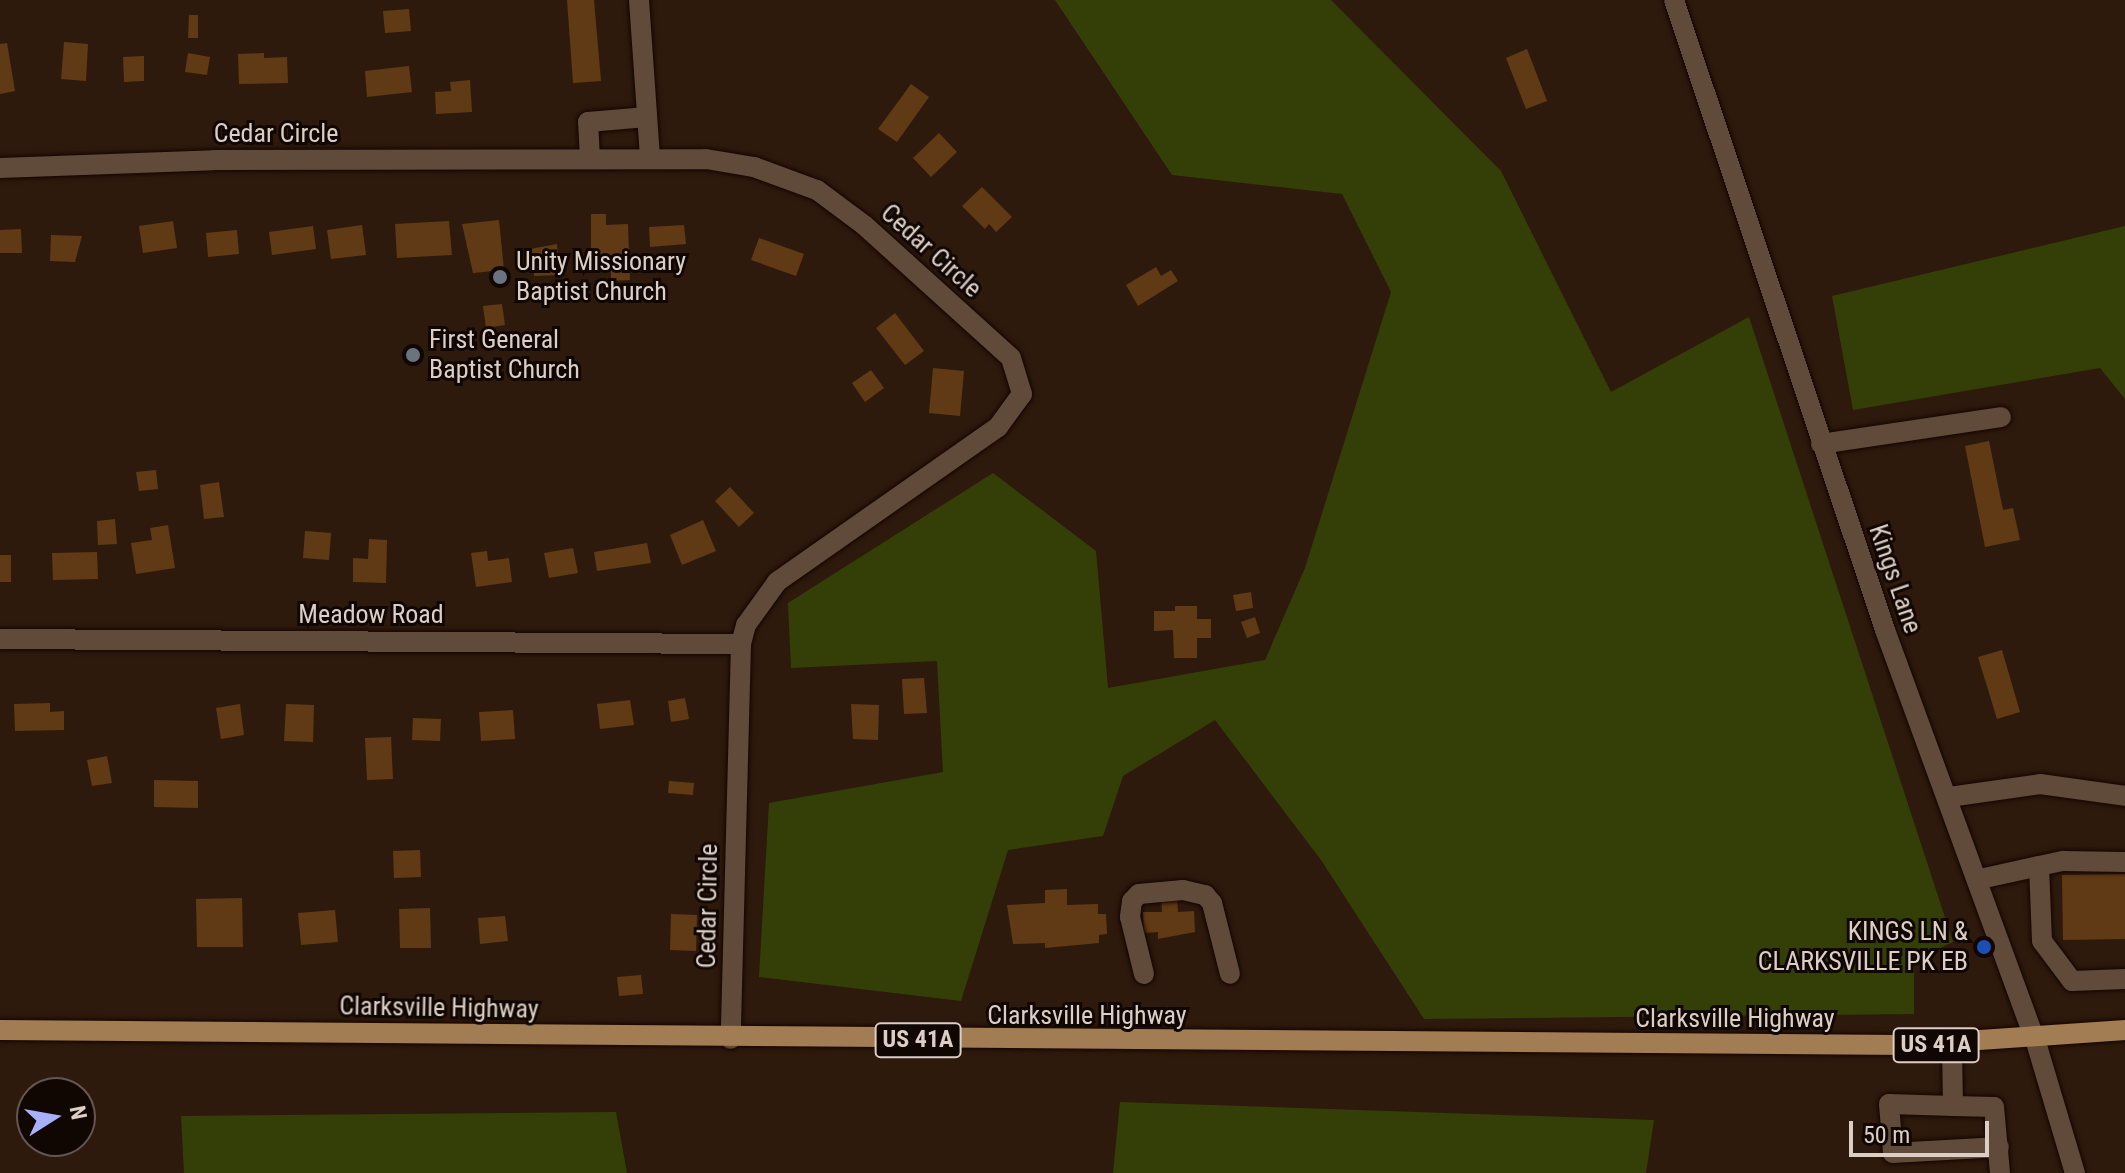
<!DOCTYPE html>
<html>
<head>
<meta charset="utf-8">
<style>
  body { margin:0 }
  #map { position:relative; width:2125px; height:1173px; overflow:hidden; background:#2e1a0c; font-family:"Roboto Condensed",sans-serif }
  div>[style] { position:absolute }
  [style*='--x'] { left:calc(var(--x)*1px); top:calc(var(--y)*1px); width:calc(var(--w)*1px); rotate:calc(var(--a)*1deg) }
  .green>* { inset:0; background:#343f08 }
  .building>* { inset:0; background:#603a15 }
  .roads { filter:drop-shadow(0 0 2px #150500) drop-shadow(0 0 2px #150500) }
  .minor>* { height:20px; margin:-10px; padding:0 10px; transform-origin:10px; border-radius:10px; background:#604a3a }
  .major>* { height:20px; margin:-10px; padding:0 10px; transform-origin:10px; border-radius:10px; background:#a27c52 }
  .dots>* { width:22px; height:22px; translate:-50% -50%; box-sizing:border-box; border:4px solid #100703; border-radius:50% }
  span { translate:-50% -50%; white-space:nowrap; text-align:center; line-height:1.15; -webkit-text-stroke:6px #100703; paint-order:stroke }
  .shield-label span { padding:2px 6px; background:#100703; border:2px solid; border-radius:6px; -webkit-text-stroke-width:0 }
  .shield-label { font-size:24px; color:#dccec5; font-weight:700 }
  .street-label { font-size:26px; color:#dccec5 }
  .poi-label { font-size:26px; color:#dccec5 }
  .left { translate:0 -50%; text-align:left }
  .right { translate:-100% -50%; text-align:right }
  .north { position:absolute; left:16px; top:1077px; width:80px; height:80px; box-sizing:border-box; background:#100703; border:2px solid #625751; border-radius:50%; rotate:79deg; font-size:22px; font-weight:700; line-height:32px; text-align:center; color:#dccec5 }
  .north::after { content:''; display:block; margin:auto; width:28px; height:36px; background:#a8b0fc; clip-path:polygon(50% 0,100% 100%,50% 72%,0 100%) }
  .scale { position:absolute; left:1849px; top:1121px; width:140px; height:36px; box-sizing:border-box; border:4px solid #dccec5; border-top:0; padding-left:10px; font-size:24px; line-height:28px; white-space:nowrap; color:#dccec5; -webkit-text-stroke:6px #100703; paint-order:stroke }
</style>
</head>
<body>
<div id="map">
  <div class="green">
    <i style="clip-path:polygon(1055px 0,1331px 0,1501px 171px,1611px 392px,1749px 317px,1953px 942px,1914px 960px,1914px 1014px,1424px 1019px,1321px 860px,1215px 720px,1123px 776px,1103px 836px,1008px 850px,961px 1001px,759px 977px,769px 803px,943px 772px,937px 661px,791px 668px,788px 603px,993px 473px,1096px 551px,1108px 688px,1265px 660px,1305px 568px,1391px 292px,1342px 194px,1172px 175px)"></i>
    <i style="clip-path:polygon(2125px 226px,2125px 399px,2100px 368px,1853px 410px,1832px 296px)"></i>
    <i style="clip-path:polygon(1120px 1102px,1654px 1120px,1646px 1173px,1113px 1173px)"></i>
    <i style="clip-path:polygon(616px 1112px,627px 1173px,184px 1173px,181px 1116px)"></i>
  </div>
  <div class="building">
    <i style="clip-path:polygon(567px 0,594px 0,601px 81px,573px 83px)"></i>
    <i style="clip-path:polygon(409px 9px,411px 31px,385px 33px,383px 11px)"></i>
    <i style="clip-path:polygon(189px 15px,198px 15px,198px 38px,188px 38px)"></i>
    <i style="clip-path:polygon(64px 42px,88px 44px,86px 81px,61px 79px)"></i>
    <i style="clip-path:polygon(7px 43px,15px 91px,0 94px,0 44px)"></i>
    <i style="clip-path:polygon(1527px 49px,1547px 101px,1526px 109px,1506px 58px)"></i>
    <i style="clip-path:polygon(188px 53px,210px 57px,207px 75px,185px 72px)"></i>
    <i style="clip-path:polygon(264px 53px,264px 58px,287px 57px,288px 83px,239px 84px,238px 54px)"></i>
    <i style="clip-path:polygon(144px 56px,144px 81px,124px 82px,123px 57px)"></i>
    <i style="clip-path:polygon(409px 66px,412px 92px,367px 97px,365px 71px)"></i>
    <i style="clip-path:polygon(470px 80px,472px 112px,436px 114px,435px 92px,451px 91px,450px 82px)"></i>
    <i style="clip-path:polygon(911px 84px,929px 97px,897px 142px,878px 129px)"></i>
    <i style="clip-path:polygon(939px 133px,957px 152px,931px 177px,913px 158px)"></i>
    <i style="clip-path:polygon(982px 187px,1012px 217px,996px 232px,989px 224px,985px 229px,962px 206px)"></i>
    <i style="clip-path:polygon(591px 214px,606px 214px,606px 225px,628px 224px,630px 280px,611px 281px,611px 268px,600px 268px,600px 260px,591px 260px)"></i>
    <i style="clip-path:polygon(499px 220px,504px 270px,473px 273px,462px 224px)"></i>
    <i style="clip-path:polygon(173px 221px,177px 248px,143px 253px,139px 226px)"></i>
    <i style="clip-path:polygon(449px 221px,452px 255px,397px 258px,395px 224px)"></i>
    <i style="clip-path:polygon(362px 225px,366px 255px,331px 259px,327px 230px)"></i>
    <i style="clip-path:polygon(684px 225px,686px 244px,650px 247px,649px 227px)"></i>
    <i style="clip-path:polygon(313px 226px,316px 249px,272px 255px,269px 232px)"></i>
    <i style="clip-path:polygon(21px 229px,22px 253px,0 253px,0 230px)"></i>
    <i style="clip-path:polygon(237px 230px,239px 254px,208px 257px,206px 233px)"></i>
    <i style="clip-path:polygon(51px 235px,82px 236px,75px 262px,50px 261px)"></i>
    <i style="clip-path:polygon(759px 238px,804px 254px,796px 276px,751px 260px)"></i>
    <i style="clip-path:polygon(557px 244px,559px 275px,534px 276px,534px 267px,525px 267px,525px 250px)"></i>
    <i style="clip-path:polygon(1156px 267px,1161px 276px,1171px 270px,1178px 281px,1138px 306px,1126px 285px)"></i>
    <i style="clip-path:polygon(502px 304px,505px 325px,486px 328px,483px 306px)"></i>
    <i style="clip-path:polygon(895px 313px,924px 351px,905px 365px,876px 328px)"></i>
    <i style="clip-path:polygon(933px 368px,964px 371px,960px 416px,929px 413px)"></i>
    <i style="clip-path:polygon(871px 370px,884px 388px,865px 402px,852px 383px)"></i>
    <i style="clip-path:polygon(1989px 441px,2003px 510px,2013px 508px,2020px 540px,1985px 547px,1965px 446px)"></i>
    <i style="clip-path:polygon(156px 470px,158px 489px,139px 491px,136px 472px)"></i>
    <i style="clip-path:polygon(219px 482px,224px 517px,204px 519px,200px 485px)"></i>
    <i style="clip-path:polygon(730px 487px,754px 513px,739px 527px,715px 501px)"></i>
    <i style="clip-path:polygon(115px 519px,117px 544px,98px 545px,97px 521px)"></i>
    <i style="clip-path:polygon(703px 520px,716px 551px,682px 565px,670px 535px)"></i>
    <i style="clip-path:polygon(168px 525px,175px 568px,136px 574px,131px 543px,152px 540px,150px 528px)"></i>
    <i style="clip-path:polygon(305px 531px,331px 533px,329px 560px,303px 558px)"></i>
    <i style="clip-path:polygon(369px 539px,387px 540px,386px 583px,353px 582px,353px 558px,368px 559px)"></i>
    <i style="clip-path:polygon(647px 543px,651px 563px,597px 571px,594px 552px)"></i>
    <i style="clip-path:polygon(573px 548px,578px 573px,549px 578px,544px 553px)"></i>
    <i style="clip-path:polygon(487px 551px,488px 561px,509px 558px,512px 582px,476px 587px,471px 553px)"></i>
    <i style="clip-path:polygon(97px 552px,98px 579px,53px 580px,52px 553px)"></i>
    <i style="clip-path:polygon(0 555px,11px 555px,11px 582px,0 582px)"></i>
    <i style="clip-path:polygon(1251px 592px,1253px 608px,1236px 611px,1233px 595px)"></i>
    <i style="clip-path:polygon(1175px 606px,1197px 606px,1197px 619px,1211px 619px,1211px 638px,1197px 638px,1197px 658px,1174px 658px,1173px 630px,1154px 631px,1154px 611px,1175px 611px)"></i>
    <i style="clip-path:polygon(1255px 617px,1260px 633px,1247px 638px,1241px 622px)"></i>
    <i style="clip-path:polygon(2002px 650px,2020px 712px,1997px 719px,1978px 657px)"></i>
    <i style="clip-path:polygon(924px 678px,927px 713px,904px 714px,902px 679px)"></i>
    <i style="clip-path:polygon(685px 698px,689px 719px,671px 722px,668px 701px)"></i>
    <i style="clip-path:polygon(630px 700px,634px 725px,600px 729px,597px 704px)"></i>
    <i style="clip-path:polygon(50px 703px,50px 712px,64px 711px,64px 730px,15px 731px,14px 704px)"></i>
    <i style="clip-path:polygon(240px 704px,244px 735px,221px 739px,216px 708px)"></i>
    <i style="clip-path:polygon(286px 704px,314px 705px,313px 742px,284px 741px)"></i>
    <i style="clip-path:polygon(851px 704px,879px 705px,878px 740px,853px 739px)"></i>
    <i style="clip-path:polygon(513px 710px,515px 739px,481px 741px,479px 712px)"></i>
    <i style="clip-path:polygon(413px 718px,441px 719px,440px 741px,412px 740px)"></i>
    <i style="clip-path:polygon(391px 737px,393px 779px,367px 780px,365px 738px)"></i>
    <i style="clip-path:polygon(107px 756px,112px 783px,92px 786px,87px 760px)"></i>
    <i style="clip-path:polygon(154px 780px,198px 781px,198px 808px,154px 807px)"></i>
    <i style="clip-path:polygon(669px 781px,694px 783px,693px 795px,668px 793px)"></i>
    <i style="clip-path:polygon(420px 850px,421px 877px,394px 878px,393px 851px)"></i>
    <i style="clip-path:polygon(2125px 874px,2125px 939px,2063px 940px,2062px 875px)"></i>
    <i style="clip-path:polygon(1067px 889px,1067px 905px,1098px 904px,1098px 914px,1106px 914px,1107px 934px,1099px 935px,1099px 943px,1045px 948px,1045px 943px,1013px 944px,1007px 905px,1045px 903px,1045px 890px)"></i>
    <i style="clip-path:polygon(1161px 897px,1177px 897px,1178px 912px,1194px 911px,1195px 932px,1158px 939px,1158px 932px,1144px 933px,1143px 912px,1162px 912px)"></i>
    <i style="clip-path:polygon(242px 898px,243px 947px,197px 947px,196px 899px)"></i>
    <i style="clip-path:polygon(430px 908px,431px 948px,400px 948px,399px 909px)"></i>
    <i style="clip-path:polygon(335px 910px,338px 942px,301px 945px,298px 913px)"></i>
    <i style="clip-path:polygon(671px 914px,697px 915px,696px 951px,670px 950px)"></i>
    <i style="clip-path:polygon(505px 916px,508px 941px,480px 944px,478px 918px)"></i>
    <i style="clip-path:polygon(641px 975px,643px 994px,619px 996px,617px 977px)"></i>
  </div>
  <div class="roads">
    <div class="minor">
      <i style="--x:639;--y:0;--w:159;--a:86"></i>
      <i style="--x:1674;--y:0;--w:664;--a:71.48"></i>
      <i style="--x:1885;--y:630;--w:436;--a:69.9"></i>
      <i style="--x:2035;--y:1039;--w:140;--a:73.4"></i>
      <i style="--x:590;--y:159;--w:37;--a:-93"></i>
      <i style="--x:588;--y:122;--w:59;--a:-4.8"></i>
      <i style="--x:0;--y:168;--w:214;--a:-2.1"></i>
      <i style="--x:214;--y:160;--w:492;--a:-0.1"></i>
      <i style="--x:706;--y:159;--w:49;--a:9.5"></i>
      <i style="--x:754;--y:167;--w:67;--a:20.1"></i>
      <i style="--x:817;--y:190;--w:59;--a:36.7"></i>
      <i style="--x:864;--y:225;--w:198;--a:42.1"></i>
      <i style="--x:1011;--y:358;--w:38;--a:73"></i>
      <i style="--x:1022;--y:394;--w:41;--a:126"></i>
      <i style="--x:998;--y:427;--w:270;--a:145"></i>
      <i style="--x:777;--y:582;--w:53;--a:125.8"></i>
      <i style="--x:746;--y:625;--w:20;--a:105"></i>
      <i style="--x:741;--y:644;--w:395;--a:91.5"></i>
      <i style="--x:1821;--y:444;--w:182;--a:-8.5"></i>
      <i style="--x:0;--y:639;--w:741;--a:0.39"></i>
      <i style="--x:1949;--y:797;--w:92;--a:-8.1"></i>
      <i style="--x:2040;--y:784;--w:86;--a:8"></i>
      <i style="--x:2039;--y:866;--w:25;--a:-12"></i>
      <i style="--x:2063;--y:861;--w:62;--a:0.9"></i>
      <i style="--x:1980;--y:879;--w:60;--a:-12.4"></i>
      <i style="--x:2039;--y:866;--w:75;--a:87.7"></i>
      <i style="--x:2042;--y:941;--w:50;--a:53.1"></i>
      <i style="--x:2072;--y:981;--w:53;--a:-2.2"></i>
      <i style="--x:1144;--y:974;--w:59;--a:-103.8"></i>
      <i style="--x:1130;--y:917;--w:16;--a:-83"></i>
      <i style="--x:1132;--y:901;--w:10;--a:-45"></i>
      <i style="--x:1139;--y:894;--w:44;--a:-5.2"></i>
      <i style="--x:1183;--y:890;--w:23;--a:13"></i>
      <i style="--x:1205;--y:895;--w:11;--a:49"></i>
      <i style="--x:1212;--y:903;--w:73;--a:75.8"></i>
      <i style="--x:1952;--y:1045;--w:61;--a:89.1"></i>
      <i style="--x:1953;--y:1106;--w:41;--a:1.4"></i>
      <i style="--x:1994;--y:1107;--w:66;--a:84.8"></i>
      <i style="--x:1953;--y:1106;--w:64;--a:-178.2"></i>
      <i style="--x:1889;--y:1104;--w:49;--a:85.3"></i>
      <i style="--x:1893;--y:1153;--w:106;--a:-3.2"></i>
    </div>
    <div class="major">
      <i style="--x:0;--y:1030;--w:1906;--a:0.45"></i>
      <i style="--x:1906;--y:1045;--w:220;--a:-3.9"></i>
    </div>
  </div>
  <div class="dots">
    <i style="left:500px;top:277px;background:#6b7280"></i>
    <i style="left:413px;top:355px;background:#6b7280"></i>
    <i style="left:1984px;top:947px;background:#1a4fb4"></i>
  </div>
  <div class="shield-label">
    <span style="left:918px;top:1040px">US 41A</span>
    <span style="left:1936px;top:1045px">US 41A</span>
  </div>
  <div class="street-label">
    <span style="left:276px;top:134px">Cedar Circle</span>
    <span style="left:931px;top:251px;rotate:42deg">Cedar Circle</span>
    <span style="left:1895px;top:579px;rotate:71deg">Kings Lane</span>
    <span style="left:371px;top:615px">Meadow Road</span>
    <span style="left:708px;top:906px;rotate:-89deg">Cedar Circle</span>
    <span style="left:439px;top:1008px;rotate:1deg">Clarksville Highway</span>
    <span style="left:1087px;top:1016px">Clarksville Highway</span>
    <span style="left:1735px;top:1019px">Clarksville Highway</span>
  </div>
  <div class="poi-label">
    <span class="left" style="left:516px;top:277px">Unity Missionary<br>Baptist Church</span>
    <span class="left" style="left:429px;top:355px">First General<br>Baptist Church</span>
    <span class="right" style="left:1968px;top:947px">KINGS LN &amp;<br>CLARKSVILLE PK EB</span>
  </div>
  <div class="north">N</div>
  <div class="scale">50 m</div>
</div>
</body>
</html>
